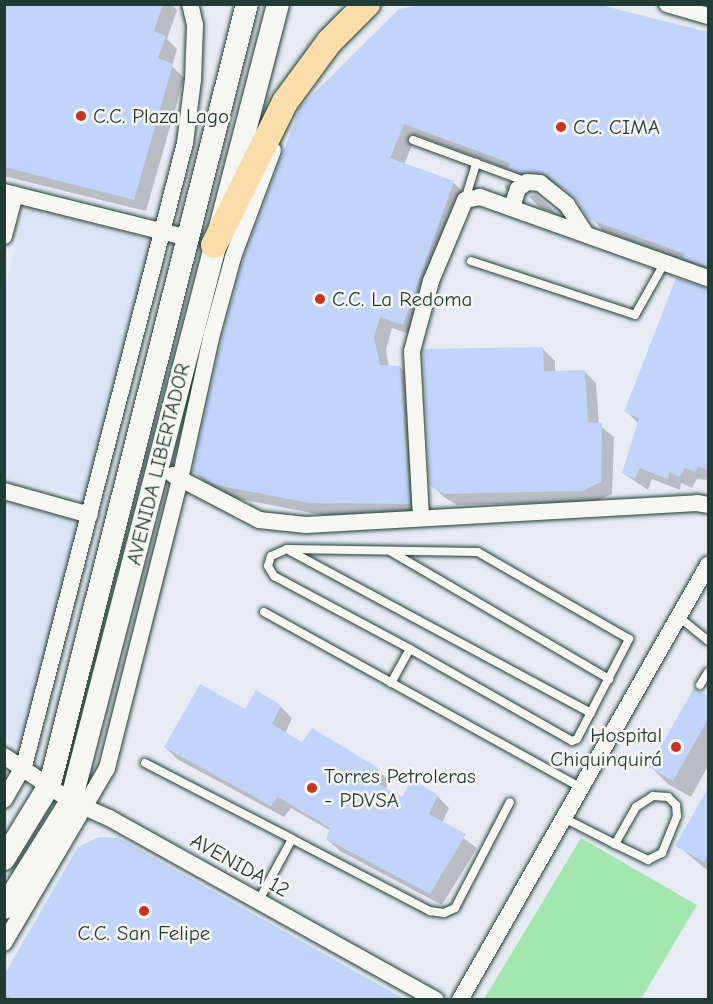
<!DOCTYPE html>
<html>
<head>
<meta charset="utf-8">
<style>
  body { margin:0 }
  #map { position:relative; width:713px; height:1004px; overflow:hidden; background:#e7ecf4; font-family:"Comic Neue",sans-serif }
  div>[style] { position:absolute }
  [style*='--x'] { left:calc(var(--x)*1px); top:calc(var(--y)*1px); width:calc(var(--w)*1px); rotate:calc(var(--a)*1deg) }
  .built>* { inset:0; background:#dce5f6 }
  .green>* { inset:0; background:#a4e6af }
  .shadow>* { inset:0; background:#0003 }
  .building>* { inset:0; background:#c3d4fa }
  .roads { filter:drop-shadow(0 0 2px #1f3d34) drop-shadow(0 0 2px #1f3d34) }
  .service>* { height:8px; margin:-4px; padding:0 4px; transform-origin:4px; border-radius:4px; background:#f6f6f2 }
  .minor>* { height:16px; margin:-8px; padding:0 8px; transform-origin:8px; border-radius:8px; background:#f6f6f2 }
  .secondary>* { height:22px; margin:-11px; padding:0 11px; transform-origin:11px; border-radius:11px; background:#f6f6f2 }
  .primary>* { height:26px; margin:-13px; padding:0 13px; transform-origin:13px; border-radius:13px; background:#faddab }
  .dots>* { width:16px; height:16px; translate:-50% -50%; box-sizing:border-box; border:3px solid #f6f6f2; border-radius:50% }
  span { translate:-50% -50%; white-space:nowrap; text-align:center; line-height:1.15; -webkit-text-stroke:5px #f6f6f2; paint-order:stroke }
  .poi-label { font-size:21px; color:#1f3d34 }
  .left { translate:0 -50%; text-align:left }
  .right { translate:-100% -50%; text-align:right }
  .street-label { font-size:21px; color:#1f3d34 }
  .frame { position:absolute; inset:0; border:6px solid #1f3d34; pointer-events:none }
</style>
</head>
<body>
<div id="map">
  <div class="built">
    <i style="clip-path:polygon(26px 207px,151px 239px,89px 498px,5px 477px,5px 288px)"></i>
    <i style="clip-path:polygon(4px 501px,81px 520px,25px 749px,5px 738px)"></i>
  </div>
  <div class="green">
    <i style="clip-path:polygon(581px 838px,697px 905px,641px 999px,484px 999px)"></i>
  </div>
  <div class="shadow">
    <i style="clip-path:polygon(4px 4px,171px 4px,177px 10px,167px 39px,177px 49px,172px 66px,184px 78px,146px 211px,4px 176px)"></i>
    <i style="clip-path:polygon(591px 4px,708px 33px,708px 274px,690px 263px,603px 231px,579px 202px,560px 186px,535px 185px,513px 171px,416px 135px,404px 165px,454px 183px,466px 195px,415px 336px,392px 328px,386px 350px,389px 367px,400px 367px,412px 379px,421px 516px,322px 515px,229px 497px,206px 483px,194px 471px,301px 108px)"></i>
    <i style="clip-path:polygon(506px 183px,521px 196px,517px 200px,505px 188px)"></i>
    <i style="clip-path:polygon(536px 195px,550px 207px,558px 215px,540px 208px,529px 196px)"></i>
    <i style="clip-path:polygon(676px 279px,708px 290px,708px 480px,697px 479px,692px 488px,681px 483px,680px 490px,652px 479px,648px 490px,623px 473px,638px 423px,626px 411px)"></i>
    <i style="clip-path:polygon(543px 349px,555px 361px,555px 372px,584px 371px,596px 383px,599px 425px,614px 437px,612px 494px,594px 502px,457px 505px,444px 497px,432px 485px)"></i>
    <i style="clip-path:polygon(695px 690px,708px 698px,708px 766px,691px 797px,668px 784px,651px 767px)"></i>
    <i style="clip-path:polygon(280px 706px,292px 718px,285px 734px,302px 744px,376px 768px,388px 780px,386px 790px,402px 799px,437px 796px,449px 808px,442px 823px,477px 848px,442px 905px,340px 851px,327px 839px,331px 831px,291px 808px,284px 817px,177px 759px,165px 747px,246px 711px)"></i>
    <i style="clip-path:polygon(708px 791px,708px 871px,677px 845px)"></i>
    <i style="clip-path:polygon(118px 840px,401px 1000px,9px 1000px,4px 995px,4px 978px)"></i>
  </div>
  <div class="building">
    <i style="clip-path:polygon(4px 4px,163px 4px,154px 31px,166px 36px,158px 58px,173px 64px,134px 200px,4px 167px)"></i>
    <i style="clip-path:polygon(426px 4px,597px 4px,708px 32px,708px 267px,683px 258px,685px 254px,589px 219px,574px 197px,546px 175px,522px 173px,508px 168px,510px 163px,404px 124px,390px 158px,454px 181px,403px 325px,380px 317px,374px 337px,380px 365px,400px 366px,410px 504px,309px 503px,216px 485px,192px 471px,222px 337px,243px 260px,300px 107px,399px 9px)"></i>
    <i style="clip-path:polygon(676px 278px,708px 288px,708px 470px,698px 466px,695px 472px,685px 468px,680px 477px,669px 472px,668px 479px,640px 468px,635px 479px,622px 473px,639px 418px,624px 412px)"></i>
    <i style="clip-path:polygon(543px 347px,544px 371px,585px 370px,588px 422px,602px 423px,601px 482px,582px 491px,444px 494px,430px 486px,423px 349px)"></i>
    <i style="clip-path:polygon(200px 684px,245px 709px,256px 690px,281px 705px,272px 724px,302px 742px,312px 728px,377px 767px,373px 781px,402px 797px,412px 779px,438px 795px,429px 814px,466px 834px,430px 894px,326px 839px,330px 828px,278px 797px,271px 806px,164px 747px)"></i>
    <i style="clip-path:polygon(694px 688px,708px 696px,708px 719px,673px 781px,649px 767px)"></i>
    <i style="clip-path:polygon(708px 788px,708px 855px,704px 862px,675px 846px)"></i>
    <i style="clip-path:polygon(99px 837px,119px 838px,404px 999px,14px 999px,4px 994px,4px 975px,78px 847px)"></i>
  </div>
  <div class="roads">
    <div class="service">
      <i style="--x:413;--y:140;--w:121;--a:20.2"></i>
      <i style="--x:465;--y:200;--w:39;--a:-73"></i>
      <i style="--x:471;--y:261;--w:173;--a:18.2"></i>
      <i style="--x:635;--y:315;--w:61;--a:-60.5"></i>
      <i style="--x:290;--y:551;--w:342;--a:28.3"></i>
      <i style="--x:390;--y:551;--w:254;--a:30.3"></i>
      <i style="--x:264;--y:612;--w:363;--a:29"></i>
      <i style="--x:680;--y:618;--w:36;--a:39"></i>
      <i style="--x:391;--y:683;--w:39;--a:-61"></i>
      <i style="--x:410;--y:649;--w:186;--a:29.6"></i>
      <i style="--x:572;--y:741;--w:5;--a:-22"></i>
      <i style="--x:577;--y:739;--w:113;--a:-62.5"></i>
      <i style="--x:629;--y:639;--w:174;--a:-150.1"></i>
      <i style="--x:478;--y:552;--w:191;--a:-179.1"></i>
      <i style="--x:287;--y:549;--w:17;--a:156"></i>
      <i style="--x:271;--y:556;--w:10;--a:107"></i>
      <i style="--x:268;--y:566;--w:12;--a:59"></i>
      <i style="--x:274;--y:576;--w:154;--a:28.2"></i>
      <i style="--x:700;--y:685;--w:15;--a:-58"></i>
      <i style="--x:145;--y:763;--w:165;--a:27.3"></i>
      <i style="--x:564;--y:818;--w:57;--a:27"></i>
      <i style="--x:615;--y:844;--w:37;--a:26"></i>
      <i style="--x:648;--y:860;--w:16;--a:-27"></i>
      <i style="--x:662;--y:853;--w:40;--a:-68"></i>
      <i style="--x:677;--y:816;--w:11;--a:-95"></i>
      <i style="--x:676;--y:805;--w:11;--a:-135"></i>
      <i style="--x:668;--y:797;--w:15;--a:-176"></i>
      <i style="--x:653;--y:796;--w:20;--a:147"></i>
      <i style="--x:636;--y:807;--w:43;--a:119.6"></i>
      <i style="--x:259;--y:900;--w:69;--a:-61.6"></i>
      <i style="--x:292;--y:839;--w:156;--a:27.6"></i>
      <i style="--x:430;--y:911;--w:14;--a:8"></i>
      <i style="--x:444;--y:913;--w:12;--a:-24"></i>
      <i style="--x:455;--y:908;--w:119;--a:-62.6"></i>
    </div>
    <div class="minor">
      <i style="--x:667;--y:4;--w:43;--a:16.3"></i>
      <i style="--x:4;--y:192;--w:190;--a:14"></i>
      <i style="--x:512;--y:207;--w:19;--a:-72"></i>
      <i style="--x:518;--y:189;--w:11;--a:-38"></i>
      <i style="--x:527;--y:182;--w:13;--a:4"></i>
      <i style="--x:540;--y:183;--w:35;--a:39"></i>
      <i style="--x:567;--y:205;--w:35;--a:57"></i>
      <i style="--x:4;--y:236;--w:43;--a:-75.3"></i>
      <i style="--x:173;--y:475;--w:97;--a:27.6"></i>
      <i style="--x:259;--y:520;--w:47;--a:6.1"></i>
      <i style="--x:306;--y:525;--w:392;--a:-3.2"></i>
      <i style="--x:697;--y:503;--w:11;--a:10"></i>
      <i style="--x:4;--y:491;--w:89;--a:15.6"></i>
      <i style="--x:421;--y:518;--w:167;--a:-93.1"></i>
      <i style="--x:412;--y:351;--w:73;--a:-74.8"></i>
      <i style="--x:431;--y:281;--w:88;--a:-67.2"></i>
      <i style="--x:465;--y:200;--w:15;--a:-11"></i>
      <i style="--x:480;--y:197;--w:242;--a:19.6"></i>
      <i style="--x:4;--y:756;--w:81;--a:33.9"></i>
      <i style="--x:71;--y:801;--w:42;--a:24.1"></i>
      <i style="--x:109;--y:818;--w:374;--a:29.1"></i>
      <i style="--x:4;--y:800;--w:39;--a:-60"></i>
      <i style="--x:24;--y:766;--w:643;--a:-75.51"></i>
      <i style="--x:185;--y:143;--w:64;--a:-82.8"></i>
      <i style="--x:193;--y:80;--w:55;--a:-87.9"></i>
      <i style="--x:195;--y:25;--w:22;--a:-103"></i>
      <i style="--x:4;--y:943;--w:203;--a:-59.5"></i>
      <i style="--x:107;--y:768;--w:298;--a:-75.8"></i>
      <i style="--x:180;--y:479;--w:148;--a:-77.6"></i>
      <i style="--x:212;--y:334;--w:80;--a:-74.7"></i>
      <i style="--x:233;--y:257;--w:114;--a:-69.5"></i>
      <i style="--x:460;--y:1000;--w:501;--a:-60.31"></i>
    </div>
    <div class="secondary">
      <i style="--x:4;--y:859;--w:88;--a:-58.5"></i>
      <i style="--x:50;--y:784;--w:804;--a:-75.83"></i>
      <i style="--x:4;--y:908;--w:126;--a:-57.9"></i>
      <i style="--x:71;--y:801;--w:823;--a:-75.44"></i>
    </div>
    <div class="primary">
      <i style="--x:214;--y:245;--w:160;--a:-63.6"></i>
      <i style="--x:285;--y:102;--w:74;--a:-53.7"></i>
      <i style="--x:329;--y:42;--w:54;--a:-45"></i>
    </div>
  </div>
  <div class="dots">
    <i style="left:81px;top:116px;background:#c8321e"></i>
    <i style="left:561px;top:127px;background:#c8321e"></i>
    <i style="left:320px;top:299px;background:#c8321e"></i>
    <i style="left:676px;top:747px;background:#c8321e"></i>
    <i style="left:312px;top:788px;background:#c8321e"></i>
    <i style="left:144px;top:911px;background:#c8321e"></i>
  </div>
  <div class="poi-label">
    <span class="left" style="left:93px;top:116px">C.C. Plaza Lago</span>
    <span class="left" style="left:573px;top:127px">CC. CIMA</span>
    <span class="left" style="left:332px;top:299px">C.C. La Redoma</span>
    <span class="right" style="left:662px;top:747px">Hospital<br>Chiquinquirá</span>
    <span class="left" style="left:324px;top:788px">Torres Petroleras<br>- PDVSA</span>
    <span style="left:144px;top:933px">C.C. San Felipe</span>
  </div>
  <div class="street-label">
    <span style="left:158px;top:464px;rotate:-76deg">AVENIDA LIBERTADOR</span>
    <span style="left:240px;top:865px;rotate:29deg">AVENIDA 12</span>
  </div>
  <div class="frame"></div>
</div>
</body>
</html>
